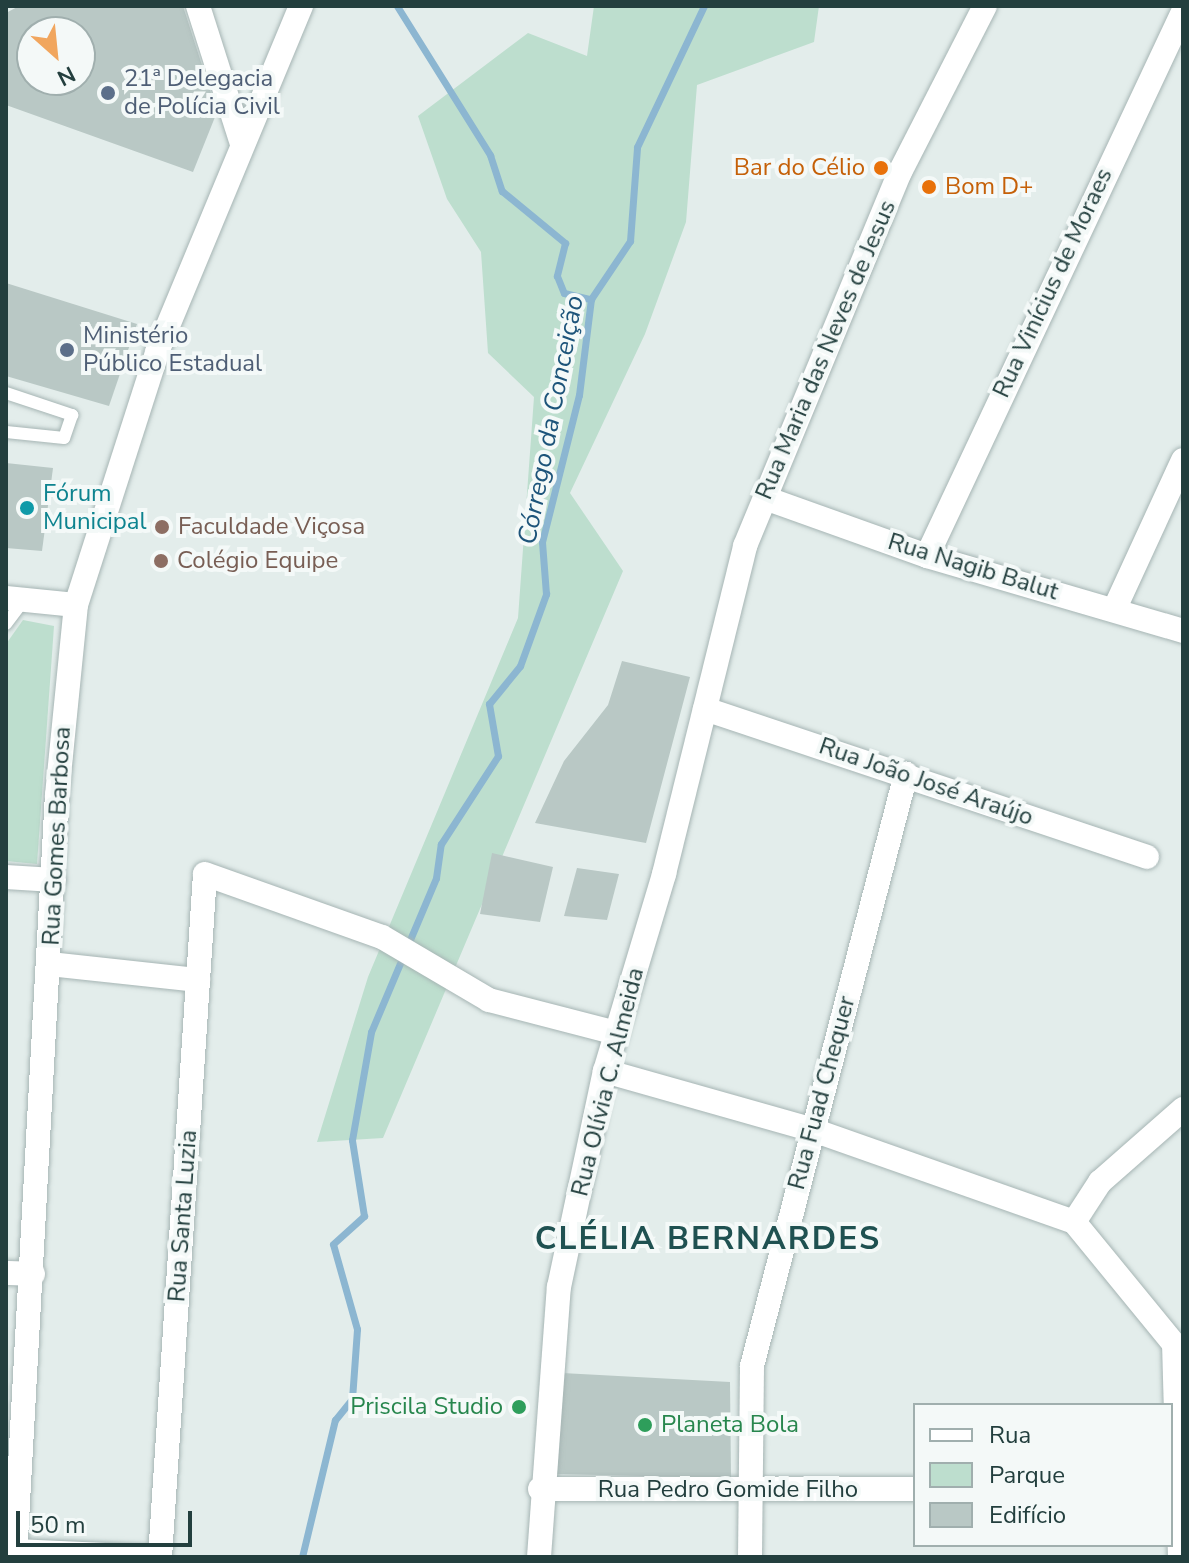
<!DOCTYPE html>
<html>
<head>
<meta charset="utf-8">
<style>
  body { margin:0 }
  #map { position:relative; width:1189px; height:1563px; overflow:hidden; background:#e3edeb; font-family:"Nunito Sans",sans-serif }
  div>[style] { position:absolute }
  [style*='--x'] { left:calc(var(--x)*1px); top:calc(var(--y)*1px); width:calc(var(--w)*1px); rotate:calc(var(--a)*1deg) }
  .green>* { inset:0; background:#bddece }
  .stream>* { height:7px; margin:-3.5px; padding:0 3.5px; transform-origin:3.5px; border-radius:3.5px; background:#8cb6d1 }
  .building>* { inset:0; background:#b9c8c5 }
  .roads { filter:drop-shadow(0 0 2px #a6b5b4) drop-shadow(0 0 2px #a6b5b4) }
  .service>* { height:12px; margin:-6px; padding:0 6px; transform-origin:6px; border-radius:6px; background:#fff }
  .minor>* { height:24px; margin:-12px; padding:0 12px; transform-origin:12px; border-radius:12px; background:#fff }
  .tertiary>* { height:24px; margin:-12px; padding:0 12px; transform-origin:12px; border-radius:12px; background:#fff }
  .dots>* { width:22px; height:22px; translate:-50% -50%; box-sizing:border-box; border:4px solid #f4f9f8; border-radius:50% }
  span { translate:-50% -50%; white-space:nowrap; text-align:center; line-height:1.15; -webkit-text-stroke:8px #f4f9f8; paint-order:stroke }
  .service-label { font-size:24px; color:#4e5e75 }
  .left { translate:0 -50%; text-align:left }
  .food-label { font-size:24px; color:#c56008 }
  .right { translate:-100% -50%; text-align:right }
  .street-label { font-size:24px; color:#233f3e }
  .culture-label { font-size:24px; color:#0d838f }
  .education-label { font-size:24px; color:#785e54 }
  .leisure-label { font-size:24px; color:#27864d }
  .water-label { font-size:26px; color:#1d547a; font-style:italic }
  .district-label { font-size:32px; color:#1f5151; font-weight:700; letter-spacing:2px }
  .frame { position:absolute; inset:0; border:8px solid #233f3e; pointer-events:none }
  .legend { position:absolute; left:913px; top:1403px; width:260px; height:144px; box-sizing:border-box; background:#f4f9f8; border:2px solid #a0afae; margin:0; padding:10px 14px; list-style:none; font-size:24px; color:#233f3e }
  .legend li { display:flex; align-items:center; gap:16px; height:40px }
  .legend b { width:40px; border:2px solid #a0afae }
  .north { position:absolute; left:16px; top:16px; width:80px; height:80px; box-sizing:border-box; background:#f4f9f8; border:2px solid #a0afae; border-radius:50%; rotate:153deg; font-size:22px; font-weight:700; line-height:32px; text-align:center; color:#233f3e }
  .north::after { content:''; display:block; margin:auto; width:28px; height:36px; background:#f1a65e; clip-path:polygon(50% 0,100% 100%,50% 72%,0 100%) }
  .scale { position:absolute; left:16px; top:1511px; width:176px; height:36px; box-sizing:border-box; border:4px solid #233f3e; border-top:0; padding-left:10px; font-size:24px; line-height:28px; white-space:nowrap; color:#233f3e; -webkit-text-stroke:6px #f4f9f8; paint-order:stroke }
</style>
</head>
<body>
<div id="map">
  <div class="green">
    <i style="clip-path:polygon(594px 6px,819px 6px,814px 42px,697px 85px,686px 222px,645px 334px,570px 493px,623px 571px,383px 1138px,317px 1142px,368px 977px,518px 618px,534px 397px,488px 353px,481px 252px,447px 199px,418px 116px,528px 33px,587px 56px)"></i>
    <i style="clip-path:polygon(23px 620px,54px 626px,37px 864px,6px 861px,6px 644px)"></i>
  </div>
  <div class="stream">
    <i style="--x:397;--y:6;--w:176;--a:58"></i>
    <i style="--x:490;--y:155;--w:38;--a:72"></i>
    <i style="--x:502;--y:191;--w:82;--a:39.5"></i>
    <i style="--x:565;--y:243;--w:34;--a:104"></i>
    <i style="--x:557;--y:276;--w:18;--a:68"></i>
    <i style="--x:564;--y:293;--w:28;--a:13"></i>
    <i style="--x:302;--y:1557;--w:141;--a:-76.5"></i>
    <i style="--x:335;--y:1420;--w:27;--a:-51"></i>
    <i style="--x:352;--y:1399;--w:70;--a:-85.9"></i>
    <i style="--x:357;--y:1329;--w:88;--a:-105.8"></i>
    <i style="--x:333;--y:1244;--w:42;--a:-42.1"></i>
    <i style="--x:364;--y:1216;--w:77;--a:-99"></i>
    <i style="--x:352;--y:1140;--w:110;--a:-80"></i>
    <i style="--x:371;--y:1032;--w:167;--a:-67.1"></i>
    <i style="--x:436;--y:878;--w:34;--a:-82"></i>
    <i style="--x:441;--y:844;--w:105;--a:-57.1"></i>
    <i style="--x:498;--y:756;--w:53;--a:-99.8"></i>
    <i style="--x:489;--y:704;--w:49;--a:-50.8"></i>
    <i style="--x:520;--y:666;--w:77;--a:-70.1"></i>
    <i style="--x:546;--y:594;--w:52;--a:-94.4"></i>
    <i style="--x:542;--y:542;--w:152;--a:-75.9"></i>
    <i style="--x:579;--y:395;--w:97;--a:-82.9"></i>
    <i style="--x:591;--y:299;--w:70;--a:-56.1"></i>
    <i style="--x:630;--y:241;--w:94;--a:-85.7"></i>
    <i style="--x:637;--y:147;--w:156;--a:-64.6"></i>
  </div>
  <div class="building">
    <i style="clip-path:polygon(evenodd,19px 6px,183px 6px,217px 112px,193px 172px,6px 105px,6px 13px,19px 6px,32px 32px,80px 32px,80px 80px,32px 80px,32px 32px)"></i>
    <i style="clip-path:polygon(6px 283px,137px 324px,109px 406px,6px 376px)"></i>
    <i style="clip-path:polygon(6px 463px,53px 468px,42px 551px,6px 548px)"></i>
    <i style="clip-path:polygon(622px 661px,690px 677px,646px 843px,535px 823px,564px 761px,608px 705px)"></i>
    <i style="clip-path:polygon(492px 853px,553px 867px,540px 922px,480px 914px)"></i>
    <i style="clip-path:polygon(577px 868px,619px 874px,607px 920px,564px 916px)"></i>
    <i style="clip-path:polygon(562px 1373px,730px 1382px,731px 1478px,557px 1474px)"></i>
  </div>
  <div class="roads">
    <div class="service">
      <i style="--x:6;--y:393;--w:70;--a:18.4"></i>
      <i style="--x:72;--y:415;--w:24;--a:109"></i>
      <i style="--x:64;--y:438;--w:58;--a:-174.1"></i>
      <i style="--x:6;--y:624;--w:31;--a:-53"></i>
    </div>
    <div class="minor">
      <i style="--x:198;--y:6;--w:145;--a:72.3"></i>
      <i style="--x:765;--y:498;--w:172;--a:19.7"></i>
      <i style="--x:927;--y:556;--w:267;--a:16.3"></i>
      <i style="--x:927;--y:556;--w:601;--a:-64.8"></i>
      <i style="--x:6;--y:598;--w:70;--a:5.7"></i>
      <i style="--x:1115;--y:608;--w:163;--a:-65.3"></i>
      <i style="--x:705;--y:709;--w:466;--a:18.5"></i>
      <i style="--x:6;--y:877;--w:48;--a:3.6"></i>
      <i style="--x:50;--y:964;--w:149;--a:6.2"></i>
      <i style="--x:605;--y:1071;--w:216;--a:15.8"></i>
      <i style="--x:813;--y:1130;--w:277;--a:19.4"></i>
      <i style="--x:6;--y:1273;--w:27;--a:2"></i>
      <i style="--x:540;--y:1489;--w:375;--a:0"></i>
      <i style="--x:15;--y:1551;--w:135;--a:2.5"></i>
      <i style="--x:160;--y:1557;--w:684;--a:-86.23"></i>
      <i style="--x:205;--y:874;--w:188;--a:19.6"></i>
      <i style="--x:382;--y:937;--w:124;--a:30.5"></i>
      <i style="--x:489;--y:1000;--w:132;--a:14.5"></i>
      <i style="--x:539;--y:1557;--w:271;--a:-85.8"></i>
      <i style="--x:559;--y:1287;--w:221;--a:-78"></i>
      <i style="--x:605;--y:1071;--w:206;--a:-73.3"></i>
      <i style="--x:664;--y:874;--w:338;--a:-76.1"></i>
      <i style="--x:745;--y:546;--w:405;--a:-67.5"></i>
      <i style="--x:900;--y:172;--w:186;--a:-62.9"></i>
      <i style="--x:750;--y:1557;--w:191;--a:-89.4"></i>
      <i style="--x:752;--y:1366;--w:612;--a:-75.42"></i>
      <i style="--x:1180;--y:1557;--w:213;--a:-91.6"></i>
      <i style="--x:1174;--y:1344;--w:158;--a:-129.3"></i>
      <i style="--x:1074;--y:1222;--w:48;--a:-57"></i>
      <i style="--x:1100;--y:1182;--w:111;--a:-41.3"></i>
    </div>
    <div class="tertiary">
      <i style="--x:15;--y:1557;--w:763;--a:-86.85"></i>
      <i style="--x:57;--y:795;--w:191;--a:-84.3"></i>
      <i style="--x:76;--y:605;--w:266;--a:-72.2"></i>
      <i style="--x:157;--y:352;--w:375;--a:-67.4"></i>
    </div>
  </div>
  <div class="dots">
    <i style="left:108px;top:93px;background:#5c6f8a"></i>
    <i style="left:881px;top:168px;background:#e8710a"></i>
    <i style="left:929px;top:187px;background:#e8710a"></i>
    <i style="left:67px;top:350px;background:#5c6f8a"></i>
    <i style="left:27px;top:508px;background:#0f9aa8"></i>
    <i style="left:162px;top:527px;background:#8d6e63"></i>
    <i style="left:161px;top:561px;background:#8d6e63"></i>
    <i style="left:519px;top:1407px;background:#2e9e5b"></i>
    <i style="left:645px;top:1425px;background:#2e9e5b"></i>
  </div>
  <div class="service-label">
    <span class="left" style="left:124px;top:93px">21ª Delegacia<br>de Polícia Civil</span>
    <span class="left" style="left:83px;top:350px">Ministério<br>Público Estadual</span>
  </div>
  <div class="food-label">
    <span class="right" style="left:865px;top:168px">Bar do Célio</span>
    <span class="left" style="left:945px;top:187px">Bom D+</span>
  </div>
  <div class="street-label">
    <span style="left:1053px;top:283px;rotate:-65deg">Rua Vinícius de Moraes</span>
    <span style="left:826px;top:350px;rotate:-67deg">Rua Maria das Neves de Jesus</span>
    <span style="left:973px;top:567px;rotate:17deg">Rua Nagib Balut</span>
    <span style="left:926px;top:782px;rotate:19deg">Rua João José Araújo</span>
    <span style="left:57px;top:836px;rotate:-87deg">Rua Gomes Barbosa</span>
    <span style="left:608px;top:1082px;rotate:-76deg">Rua Olívia C. Almeida</span>
    <span style="left:822px;top:1093px;rotate:-75deg">Rua Fuad Chequer</span>
    <span style="left:183px;top:1216px;rotate:-86deg">Rua Santa Luzia</span>
    <span style="left:728px;top:1490px">Rua Pedro Gomide Filho</span>
  </div>
  <div class="culture-label">
    <span class="left" style="left:43px;top:508px">Fórum<br>Municipal</span>
  </div>
  <div class="education-label">
    <span class="left" style="left:178px;top:527px">Faculdade Viçosa</span>
    <span class="left" style="left:177px;top:561px">Colégio Equipe</span>
  </div>
  <div class="leisure-label">
    <span class="right" style="left:503px;top:1407px">Priscila Studio</span>
    <span class="left" style="left:661px;top:1425px">Planeta Bola</span>
  </div>
  <div class="water-label">
    <span style="left:551px;top:420px;rotate:-79deg">Córrego da Conceição</span>
  </div>
  <div class="district-label">
    <span style="left:708px;top:1239px">CLÉLIA BERNARDES</span>
  </div>
  <div class="frame"></div>
  <ul class="legend">
  <li><b style="height:10px;background:#fff"></b>Rua</li>
  <li><b style="height:22px;background:#bddece"></b>Parque</li>
  <li><b style="height:22px;background:#b9c8c5"></b>Edifício</li>
  </ul>
  <div class="north">N</div>
  <div class="scale">50 m</div>
</div>
</body>
</html>
